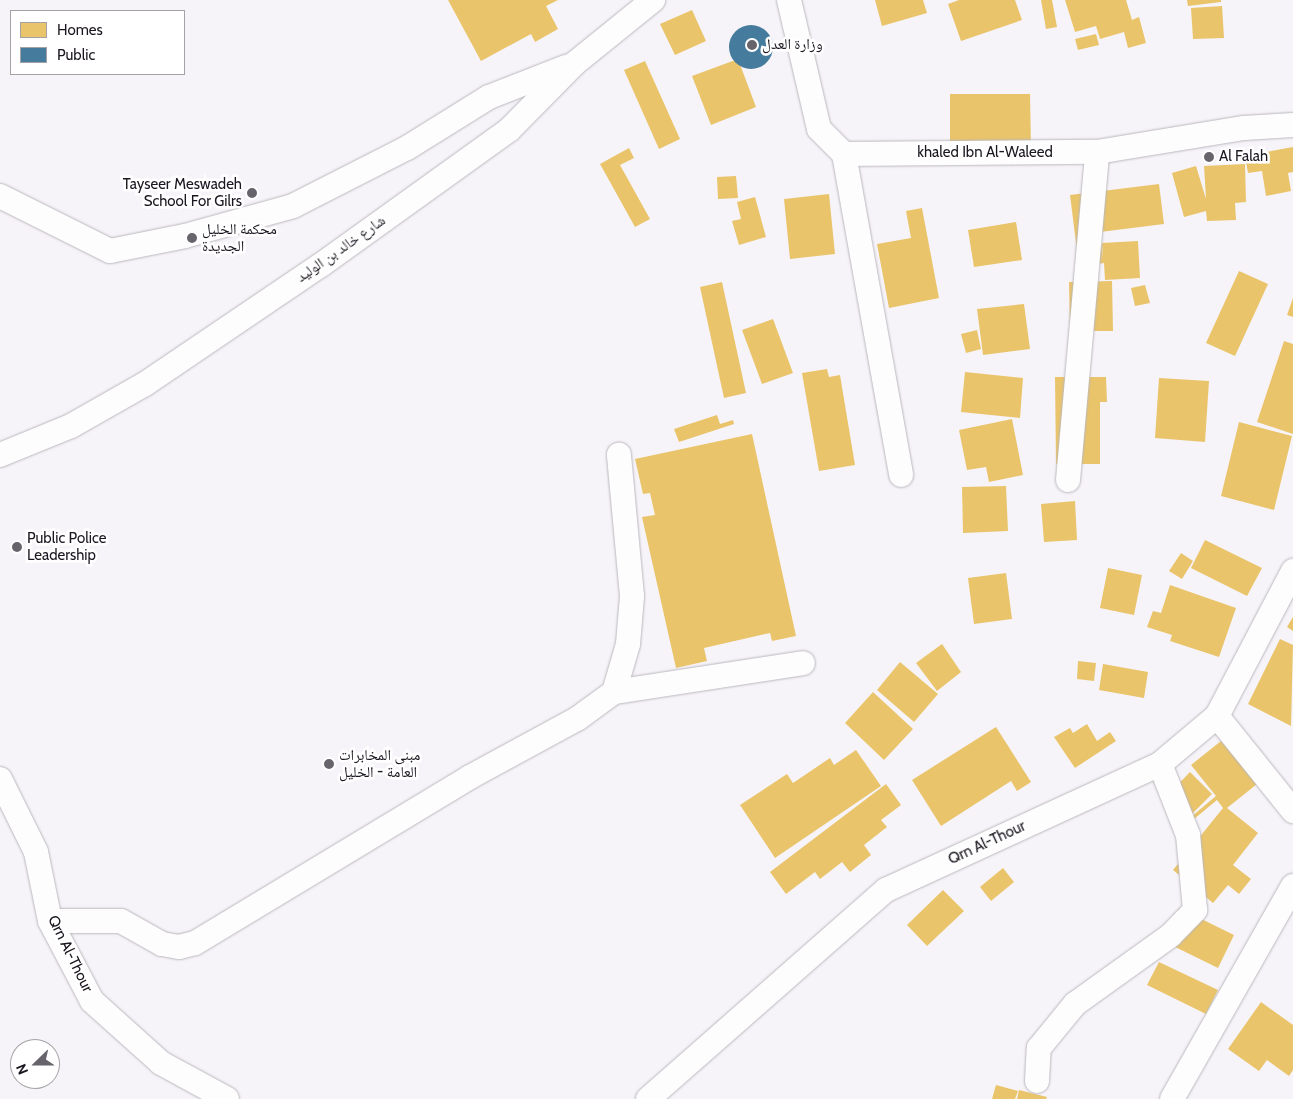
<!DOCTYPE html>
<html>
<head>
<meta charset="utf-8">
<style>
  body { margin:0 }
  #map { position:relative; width:1293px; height:1099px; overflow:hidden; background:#f7f4f9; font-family:Cabin,"Noto Naskh Arabic",sans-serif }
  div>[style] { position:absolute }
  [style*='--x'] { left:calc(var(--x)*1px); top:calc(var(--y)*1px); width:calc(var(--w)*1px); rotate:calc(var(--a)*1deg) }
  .homes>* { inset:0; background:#e9c46a }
  .public>* { inset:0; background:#457b9d }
  .round { border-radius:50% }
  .roads { filter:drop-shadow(0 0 1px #bab7be) drop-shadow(0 0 1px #bab7be) }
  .street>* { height:24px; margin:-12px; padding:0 12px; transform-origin:12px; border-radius:12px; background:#fefdfe }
  .dots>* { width:14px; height:14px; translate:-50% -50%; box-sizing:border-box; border:2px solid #fff; border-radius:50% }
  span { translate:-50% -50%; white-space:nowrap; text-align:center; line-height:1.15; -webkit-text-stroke:5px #fff; paint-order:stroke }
  .poi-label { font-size:15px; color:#1b161f }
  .left { translate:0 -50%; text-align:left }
  .right { translate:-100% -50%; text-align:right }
  .street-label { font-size:15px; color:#1b161f }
  .legend { position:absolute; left:10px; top:10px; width:175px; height:65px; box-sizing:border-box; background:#fff; border:1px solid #a4a2a5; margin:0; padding:6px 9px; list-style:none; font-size:15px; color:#1b161f }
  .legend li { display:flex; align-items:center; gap:10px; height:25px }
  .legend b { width:25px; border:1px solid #a4a2a5 }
  .north { position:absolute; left:10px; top:1039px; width:50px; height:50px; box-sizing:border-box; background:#fff; border:1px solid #a4a2a5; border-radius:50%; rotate:248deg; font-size:14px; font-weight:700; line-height:20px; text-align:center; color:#1b161f }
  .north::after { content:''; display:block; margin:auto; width:18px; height:22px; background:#68646b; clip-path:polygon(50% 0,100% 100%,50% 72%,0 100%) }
</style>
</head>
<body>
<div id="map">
  <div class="homes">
    <i style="clip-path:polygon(448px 0,558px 0,546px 6px,558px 29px,535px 42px,531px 34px,481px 61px)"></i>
    <i style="clip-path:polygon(875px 0,923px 0,927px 13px,882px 26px)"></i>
    <i style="clip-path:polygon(959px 0,1015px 0,1022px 20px,961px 41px,948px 4px)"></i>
    <i style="clip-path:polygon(1041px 0,1052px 0,1057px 27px,1046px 29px)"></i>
    <i style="clip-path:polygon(1065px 0,1126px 0,1132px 20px,1139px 17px,1146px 43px,1128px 48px,1124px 32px,1100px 39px,1096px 26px,1075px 32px)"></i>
    <i style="clip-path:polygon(1187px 0,1221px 0,1221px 2px,1188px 6px)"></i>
    <i style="clip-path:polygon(1222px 6px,1224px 38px,1193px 39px,1191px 8px)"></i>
    <i style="clip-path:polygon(692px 10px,706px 41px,675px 55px,660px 24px)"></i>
    <i style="clip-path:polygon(1096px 34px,1099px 45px,1078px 50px,1075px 39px)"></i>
    <i style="clip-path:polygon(738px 59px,756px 107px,711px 125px,692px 76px)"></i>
    <i style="clip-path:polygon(645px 61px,680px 139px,659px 149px,624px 70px)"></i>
    <i style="clip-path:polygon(950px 94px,1030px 94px,1031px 147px,950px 147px)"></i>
    <i style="clip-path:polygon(1293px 147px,1293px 172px,1288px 173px,1291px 191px,1266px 196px,1262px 171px,1248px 173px,1245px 156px)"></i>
    <i style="clip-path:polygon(629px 148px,634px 158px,620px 165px,650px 219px,635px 227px,600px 164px)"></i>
    <i style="clip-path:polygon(1245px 164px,1246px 202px,1235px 203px,1236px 220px,1207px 221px,1206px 211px,1184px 217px,1172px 173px,1196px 166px,1206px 199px,1204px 166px)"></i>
    <i style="clip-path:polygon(736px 176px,738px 198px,718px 199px,717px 177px)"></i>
    <i style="clip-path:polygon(1159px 184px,1164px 224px,1100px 232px,1103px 260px,1102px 243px,1138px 241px,1140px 278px,1105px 280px,1104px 263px,1079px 267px,1070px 195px)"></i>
    <i style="clip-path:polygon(829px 194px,835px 254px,790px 259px,784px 199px)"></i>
    <i style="clip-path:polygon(755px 197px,766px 237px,739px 245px,732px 221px,741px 219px,737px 202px)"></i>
    <i style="clip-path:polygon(922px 208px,939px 298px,889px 308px,877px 244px,911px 238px,906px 211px)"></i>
    <i style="clip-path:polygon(1016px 222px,1022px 260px,974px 267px,968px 230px)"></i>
    <i style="clip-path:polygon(1239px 271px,1268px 284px,1235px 356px,1206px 343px)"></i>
    <i style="clip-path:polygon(1112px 281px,1113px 331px,1070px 331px,1069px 282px)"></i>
    <i style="clip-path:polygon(722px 282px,746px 393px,724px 398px,700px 287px)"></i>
    <i style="clip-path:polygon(1145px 285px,1150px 303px,1135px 306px,1131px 288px)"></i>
    <i style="clip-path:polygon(1293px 298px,1293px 317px,1287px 315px)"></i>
    <i style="clip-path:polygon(1024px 304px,1030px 349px,983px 355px,977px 309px)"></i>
    <i style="clip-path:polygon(773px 319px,793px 373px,762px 384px,742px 330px)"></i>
    <i style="clip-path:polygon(977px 330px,981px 349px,966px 353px,961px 334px)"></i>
    <i style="clip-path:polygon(1284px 341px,1293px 344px,1293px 434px,1257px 422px)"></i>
    <i style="clip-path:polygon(827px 369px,829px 377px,840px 375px,855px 465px,819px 471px,802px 373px)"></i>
    <i style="clip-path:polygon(965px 372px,1023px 378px,1020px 418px,961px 412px)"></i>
    <i style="clip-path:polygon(1055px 377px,1106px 377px,1107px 402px,1100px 402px,1100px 464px,1056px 464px)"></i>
    <i style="clip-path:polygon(1159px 378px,1209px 381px,1205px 442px,1155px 438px)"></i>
    <i style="clip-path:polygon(717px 415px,720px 424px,733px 420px,734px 424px,679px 442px,674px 429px)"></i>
    <i style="clip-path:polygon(1012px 419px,1023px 475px,989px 482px,986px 467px,967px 470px,959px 430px)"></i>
    <i style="clip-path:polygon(1239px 422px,1292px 436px,1274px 510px,1221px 496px)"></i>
    <i style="clip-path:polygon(752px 434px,796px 636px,772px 641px,770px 633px,704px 648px,707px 661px,676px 668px,642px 517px,655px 515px,650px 493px,643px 494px,635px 459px)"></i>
    <i style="clip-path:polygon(1006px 486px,1008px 531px,963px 533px,962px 487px)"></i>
    <i style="clip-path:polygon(1075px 501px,1077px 540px,1044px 542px,1041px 504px)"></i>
    <i style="clip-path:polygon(1205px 540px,1262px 568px,1247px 596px,1191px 568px)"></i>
    <i style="clip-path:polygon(1181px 553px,1193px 561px,1182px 579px,1169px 571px)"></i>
    <i style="clip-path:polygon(1108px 568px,1142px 575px,1134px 615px,1100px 608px)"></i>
    <i style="clip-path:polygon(1006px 573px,1012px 619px,974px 624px,968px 578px)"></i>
    <i style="clip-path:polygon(1170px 585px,1236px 608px,1219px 657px,1170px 641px,1172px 635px,1147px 627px,1153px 611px,1161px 613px)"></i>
    <i style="clip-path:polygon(1293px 617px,1293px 631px,1287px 627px)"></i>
    <i style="clip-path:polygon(1280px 639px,1293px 645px,1291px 726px,1248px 704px)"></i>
    <i style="clip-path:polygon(942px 644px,961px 672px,937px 691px,916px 663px)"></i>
    <i style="clip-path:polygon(1078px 661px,1096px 663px,1094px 681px,1077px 679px)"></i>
    <i style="clip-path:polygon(900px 662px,938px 694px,914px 722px,877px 690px)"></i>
    <i style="clip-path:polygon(1103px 664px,1148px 672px,1144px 698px,1099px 690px)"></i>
    <i style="clip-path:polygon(873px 692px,913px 729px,884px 760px,845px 723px)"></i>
    <i style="clip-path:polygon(1087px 724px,1097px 741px,1110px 732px,1116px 741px,1075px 768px,1054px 737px,1070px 728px,1073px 733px)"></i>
    <i style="clip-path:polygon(996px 727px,1031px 782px,1017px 791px,1011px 781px,941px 826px,912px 780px)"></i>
    <i style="clip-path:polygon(1221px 741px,1257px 784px,1227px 808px,1258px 833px,1233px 865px,1251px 879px,1239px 894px,1228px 885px,1213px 903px,1173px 870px,1223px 808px,1217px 800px,1188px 824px,1185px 822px,1216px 796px,1191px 765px)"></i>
    <i style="clip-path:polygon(856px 750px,881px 786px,775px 858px,740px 805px,787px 774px,793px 783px,830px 758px,834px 765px)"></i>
    <i style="clip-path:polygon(1190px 772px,1212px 794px,1185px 821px,1163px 800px)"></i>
    <i style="clip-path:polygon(886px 784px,901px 805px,881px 820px,887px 827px,864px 845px,871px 855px,850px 872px,842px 862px,820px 879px,815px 872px,786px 894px,770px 872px)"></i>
    <i style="clip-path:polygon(1003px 868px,1014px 882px,991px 901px,980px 887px)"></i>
    <i style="clip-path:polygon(943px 890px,964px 911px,927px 946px,907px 925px)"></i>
    <i style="clip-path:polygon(1179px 908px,1234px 935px,1218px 968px,1163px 941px)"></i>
    <i style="clip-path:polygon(1159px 962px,1218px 990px,1206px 1014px,1147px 985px)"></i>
    <i style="clip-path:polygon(1261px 1002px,1293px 1025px,1293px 1070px,1289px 1076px,1267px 1060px,1259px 1071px,1228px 1049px)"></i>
    <i style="clip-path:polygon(996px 1085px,1018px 1091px,1015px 1099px,992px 1099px)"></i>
    <i style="clip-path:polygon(1019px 1090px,1047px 1097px,1046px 1099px,1017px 1099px)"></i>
  </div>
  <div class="public">
    <i class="round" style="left:729px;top:25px;width:44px;height:44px"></i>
  </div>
  <div class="roads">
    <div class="street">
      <i style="--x:789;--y:0;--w:132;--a:76.9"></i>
      <i style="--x:819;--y:129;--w:35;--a:45"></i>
      <i style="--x:844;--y:154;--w:253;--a:-0.5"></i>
      <i style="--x:1097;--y:152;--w:149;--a:-9.3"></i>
      <i style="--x:1244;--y:128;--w:49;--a:-3.5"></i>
      <i style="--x:844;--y:154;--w:326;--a:79.9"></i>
      <i style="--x:0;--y:196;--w:123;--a:26.6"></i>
      <i style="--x:110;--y:251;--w:76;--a:-11.3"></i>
      <i style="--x:185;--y:236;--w:112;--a:-15.5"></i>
      <i style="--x:293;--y:206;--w:128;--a:-27"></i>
      <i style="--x:407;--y:148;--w:97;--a:-31.9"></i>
      <i style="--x:489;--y:97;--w:83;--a:-21.3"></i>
      <i style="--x:0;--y:455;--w:77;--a:-22.2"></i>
      <i style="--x:71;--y:426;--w:85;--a:-29.6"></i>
      <i style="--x:145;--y:384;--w:212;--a:-34.1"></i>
      <i style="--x:321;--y:265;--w:231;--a:-35.7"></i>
      <i style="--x:509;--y:130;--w:93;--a:-45.4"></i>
      <i style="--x:574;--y:64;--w:102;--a:-39"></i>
      <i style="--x:1068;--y:480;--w:329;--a:-84.9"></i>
      <i style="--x:614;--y:692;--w:50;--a:-73.7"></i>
      <i style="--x:628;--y:644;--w:48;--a:-85.2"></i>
      <i style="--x:632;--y:596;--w:142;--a:-95.3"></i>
      <i style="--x:1217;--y:716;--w:122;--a:51.3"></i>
      <i style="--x:0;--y:779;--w:81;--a:63.7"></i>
      <i style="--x:36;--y:852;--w:70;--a:78.5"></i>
      <i style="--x:50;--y:921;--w:90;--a:62.3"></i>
      <i style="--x:92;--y:1001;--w:93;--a:41.9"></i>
      <i style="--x:161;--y:1063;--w:75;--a:28.6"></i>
      <i style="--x:50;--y:921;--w:71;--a:0"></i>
      <i style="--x:121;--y:921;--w:47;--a:29.3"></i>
      <i style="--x:162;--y:944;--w:17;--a:10"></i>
      <i style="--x:179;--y:947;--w:16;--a:-14"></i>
      <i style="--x:195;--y:943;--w:321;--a:-31.1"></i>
      <i style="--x:470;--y:777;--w:122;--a:-28.5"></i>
      <i style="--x:577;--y:719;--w:46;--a:-36.1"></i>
      <i style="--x:614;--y:692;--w:191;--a:-8.7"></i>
      <i style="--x:1037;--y:1081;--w:33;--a:-87"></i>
      <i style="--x:1039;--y:1048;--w:57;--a:-50.7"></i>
      <i style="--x:1075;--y:1004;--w:118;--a:-35.7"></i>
      <i style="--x:1171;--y:935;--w:35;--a:-46"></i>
      <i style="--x:1195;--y:910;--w:75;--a:-95.3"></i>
      <i style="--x:1188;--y:835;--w:76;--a:-111.5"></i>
      <i style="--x:648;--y:1099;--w:317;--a:-41.3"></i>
      <i style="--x:886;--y:890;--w:302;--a:-24.7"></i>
      <i style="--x:1160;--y:764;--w:75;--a:-40.1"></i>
      <i style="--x:1217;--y:716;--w:164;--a:-62.3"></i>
      <i style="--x:1172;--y:1099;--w:245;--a:-60.4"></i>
    </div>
  </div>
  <div class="dots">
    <i style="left:752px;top:45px;background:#68646b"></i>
    <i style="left:1209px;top:157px;background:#68646b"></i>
    <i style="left:252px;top:193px;background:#68646b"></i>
    <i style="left:192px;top:238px;background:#68646b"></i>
    <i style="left:17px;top:547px;background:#68646b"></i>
    <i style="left:329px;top:764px;background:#68646b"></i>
  </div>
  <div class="poi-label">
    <span class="left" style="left:762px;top:45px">وزارة العدل</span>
    <span class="left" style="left:1219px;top:157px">Al Falah</span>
    <span class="right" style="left:242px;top:193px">Tayseer Meswadeh<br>School For Gilrs</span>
    <span class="left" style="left:202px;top:238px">محكمة الخليل<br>الجديدة</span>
    <span class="left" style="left:27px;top:547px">Public Police<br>Leadership</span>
    <span class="left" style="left:339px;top:764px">مبنى المخابرات<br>العامة - الخليل</span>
  </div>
  <div class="street-label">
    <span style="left:985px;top:153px">khaled Ibn Al-Waleed</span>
    <span style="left:341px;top:249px;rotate:-35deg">شارع خالد بن الوليد</span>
    <span style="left:987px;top:843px;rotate:-25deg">Qrn Al-Thour</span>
    <span style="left:70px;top:954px;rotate:64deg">Qrn Al-Thour</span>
  </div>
  <ul class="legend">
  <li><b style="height:14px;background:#e9c46a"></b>Homes</li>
  <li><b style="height:14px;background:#457b9d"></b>Public</li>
  </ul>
  <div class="north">N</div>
</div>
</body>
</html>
